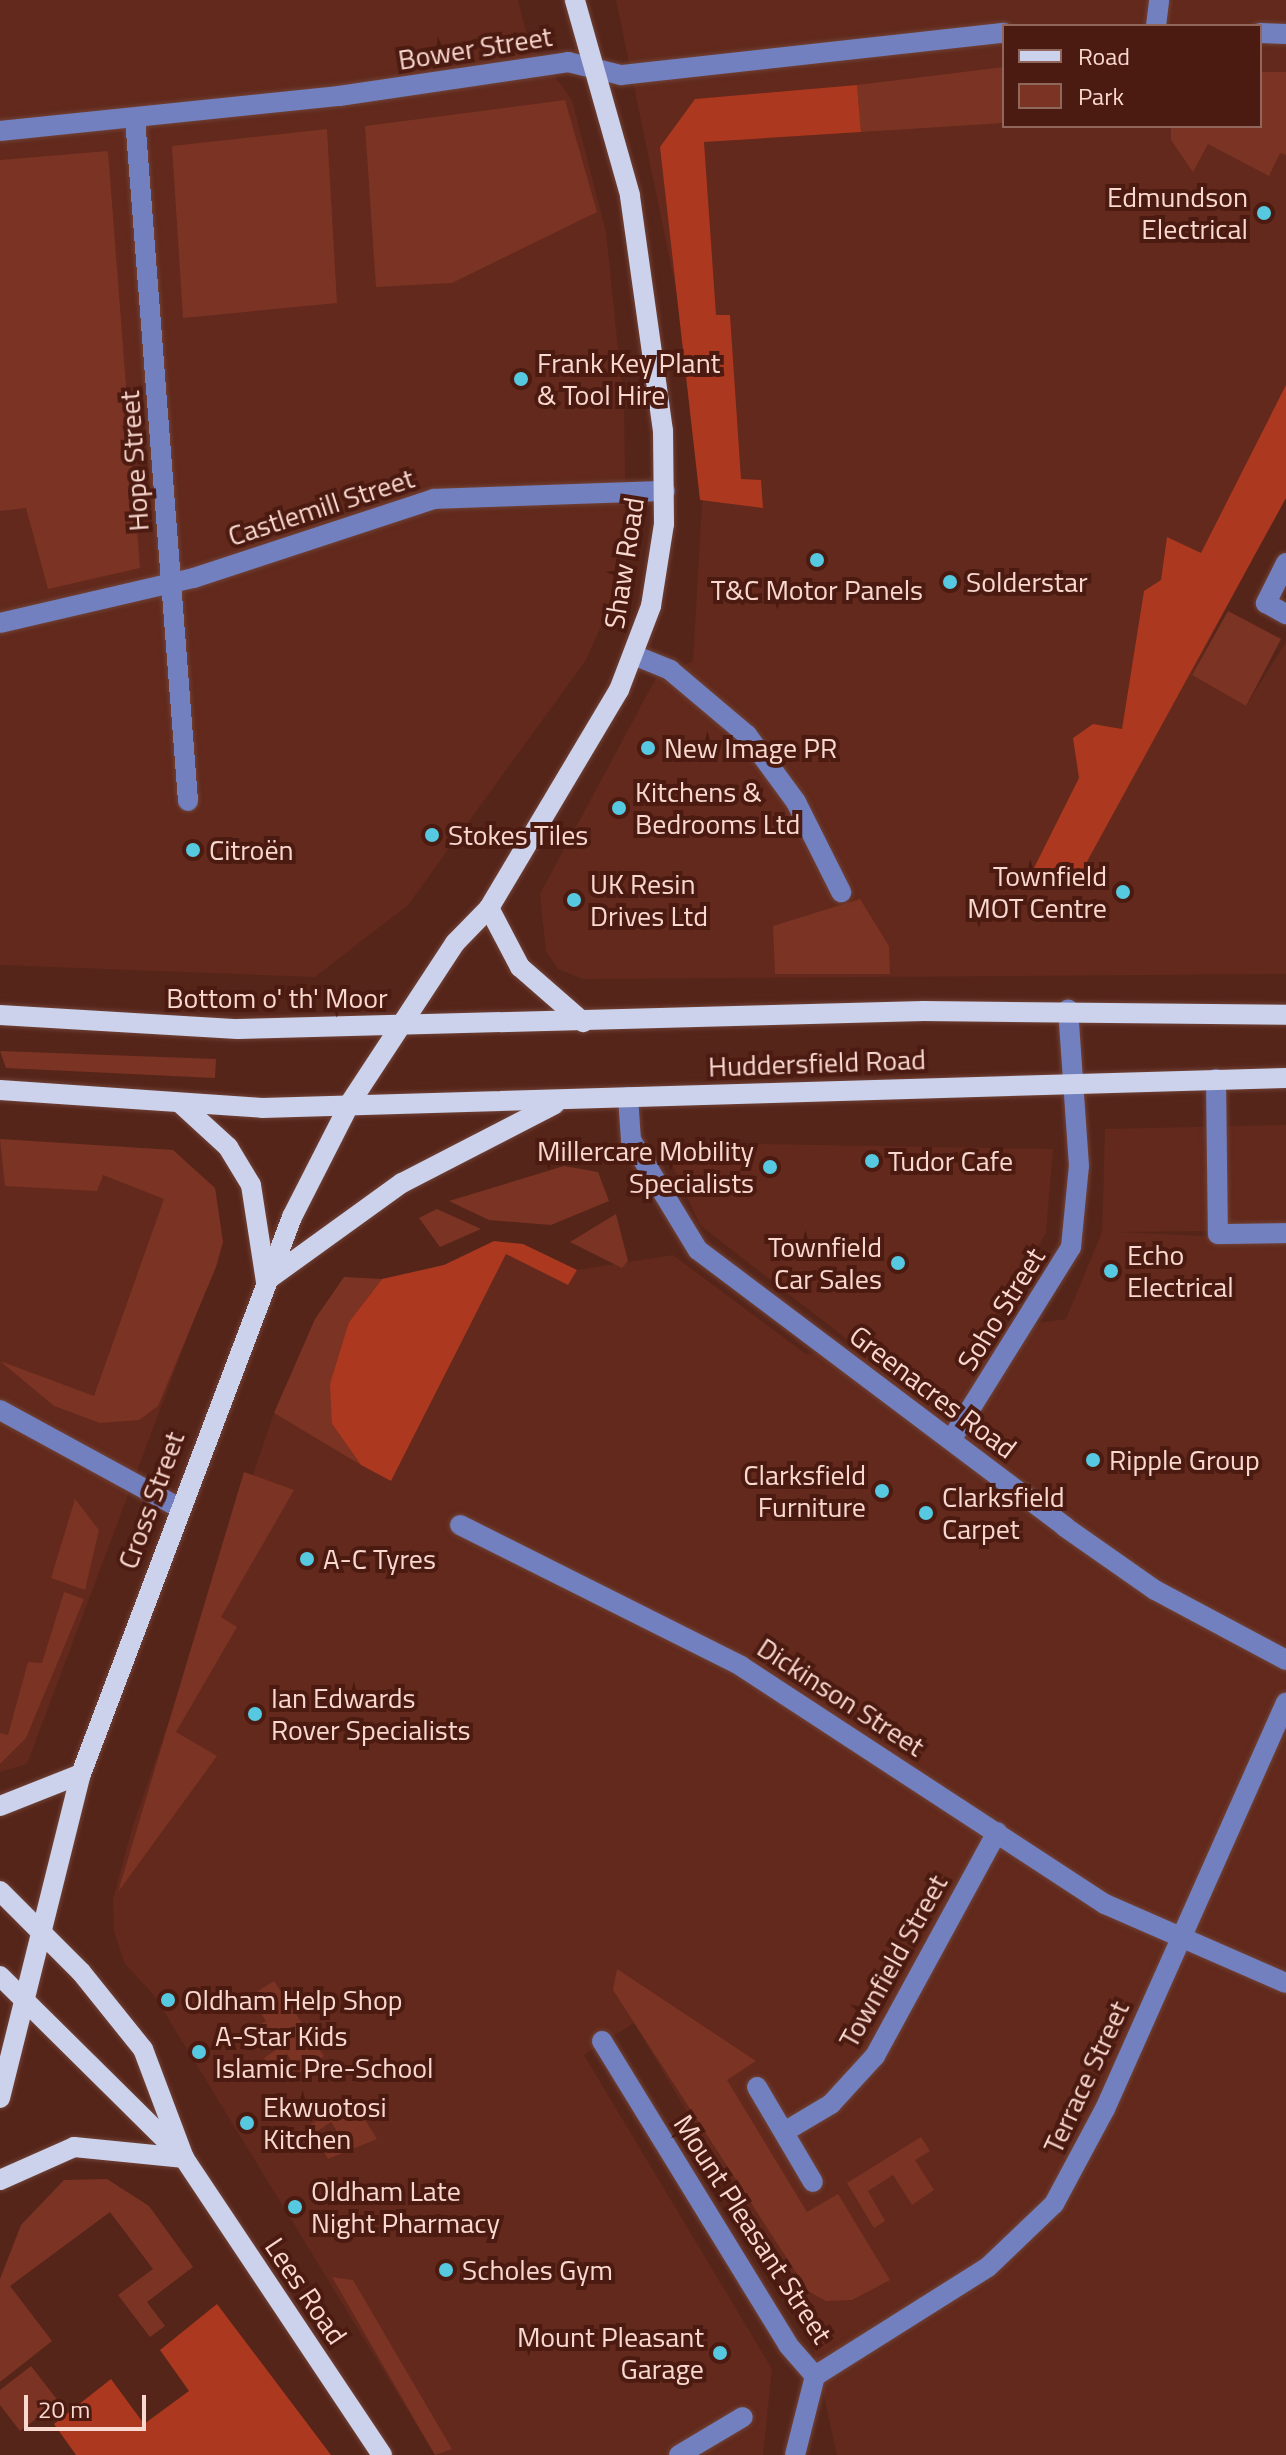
<!DOCTYPE html>
<html>
<head>
<meta charset="utf-8">
<style>
  body { margin:0 }
  #map { position:relative; width:1286px; height:2455px; overflow:hidden; background:#56251a; font-family:"Titillium Web",sans-serif }
  div>[style] { position:absolute }
  [style*='--x'] { left:calc(var(--x)*1px); top:calc(var(--y)*1px); width:calc(var(--w)*1px); rotate:calc(var(--a)*1deg) }
  .built>* { inset:0; background:#62291c }
  .green>* { inset:0; background:#7b3323 }
  .forest>* { inset:0; background:#ac381f }
  .roads { filter:drop-shadow(0 0 2px #704237) drop-shadow(0 0 2px #704237) }
  .minor>* { height:20px; margin:-10px; padding:0 10px; transform-origin:10px; border-radius:10px; background:#7280bf }
  .major>* { height:20px; margin:-10px; padding:0 10px; transform-origin:10px; border-radius:10px; background:#ccd2ec }
  .dots>* { width:22px; height:22px; translate:-50% -50%; box-sizing:border-box; border:4px solid #4b1a10; border-radius:50% }
  span { translate:-50% -50%; white-space:nowrap; text-align:center; line-height:1.15; -webkit-text-stroke:8px #4b1a10; paint-order:stroke }
  .street-label { font-size:28px; color:#f9d8d0 }
  .poi-label { font-size:28px; color:#f9d8d0 }
  .right { translate:-100% -50%; text-align:right }
  .left { translate:0 -50%; text-align:left }
  .legend { position:absolute; left:1002px; top:24px; width:260px; height:104px; box-sizing:border-box; background:#4b1a10; border:2px solid #91665d; margin:0; padding:10px 14px; list-style:none; font-size:24px; color:#f9d8d0 }
  .legend li { display:flex; align-items:center; gap:16px; height:40px }
  .legend b { width:40px; border:2px solid #91665d }
  .scale { position:absolute; left:24px; top:2395px; width:122px; height:36px; box-sizing:border-box; border:4px solid #f9d8d0; border-top:0; padding-left:10px; font-size:24px; line-height:28px; white-space:nowrap; color:#f9d8d0; -webkit-text-stroke:6px #4b1a10; paint-order:stroke }
</style>
</head>
<body>
<div id="map">
  <div class="built">
    <i style="clip-path:polygon(0 0,518px 0,528px 40px,572px 100px,606px 232px,624px 407px,626px 528px,608px 610px,586px 660px,408px 905px,315px 977px,0 965px)"></i>
    <i style="clip-path:polygon(evenodd,616px 0,1286px 0,1286px 493px,1192px 675px,1246px 706px,1286px 642px,1286px 974px,583px 979px,558px 969px,546px 951px,540px 894px,656px 678px,693px 661px,706px 434px,616px 0,1004px 26px,1260px 26px,1260px 126px,1004px 126px,1004px 26px)"></i>
    <i style="clip-path:polygon(1286px 1125px,1286px 1230px,1118px 1232px,1286px 1240px,1286px 2455px,837px 2455px,804px 2308px,634px 2023px,584px 2055px,772px 2369px,763px 2455px,435px 2455px,154px 1995px,125px 1964px,114px 1932px,113px 1899px,132px 1829px,274px 1413px,391px 1481px,506px 1253px,568px 1285px,577px 1270px,673px 1255px,806px 1354px,858px 1348px,700px 1225px,671px 1162px,707px 1143px,1053px 1149px,1046px 1233px,986px 1330px,1066px 1319px,1102px 1232px,1105px 1129px)"></i>
    <i style="clip-path:polygon(0 1139px,173px 1150px,215px 1188px,223px 1242px,27px 1764px,0 1772px)"></i>
  </div>
  <div class="green">
    <i style="clip-path:polygon(1004px 67px,1004px 123px,861px 132px,857px 85px)"></i>
    <i style="clip-path:polygon(1260px 72px,1286px 72px,1286px 155px,1280px 153px,1269px 176px,1208px 144px,1193px 172px,1171px 140px,1171px 126px,1260px 126px)"></i>
    <i style="clip-path:polygon(565px 100px,597px 212px,452px 283px,376px 287px,365px 126px)"></i>
    <i style="clip-path:polygon(327px 129px,337px 303px,183px 318px,172px 146px)"></i>
    <i style="clip-path:polygon(108px 151px,140px 568px,48px 589px,26px 508px,0 511px,0 160px)"></i>
    <i style="clip-path:polygon(1228px 611px,1281px 639px,1246px 706px,1192px 675px)"></i>
    <i style="clip-path:polygon(860px 899px,889px 946px,890px 974px,775px 974px,773px 926px)"></i>
    <i style="clip-path:polygon(0 1051px,216px 1059px,215px 1078px,6px 1068px)"></i>
    <i style="clip-path:polygon(0 1139px,173px 1150px,215px 1188px,223px 1242px,216px 1267px,158px 1406px,139px 1420px,100px 1423px,54px 1406px,0 1361px,94px 1396px,164px 1199px,103px 1175px,97px 1191px,5px 1186px)"></i>
    <i style="clip-path:polygon(564px 1166px,598px 1172px,609px 1201px,551px 1225px,489px 1220px,449px 1201px)"></i>
    <i style="clip-path:polygon(437px 1209px,481px 1229px,440px 1247px,419px 1218px)"></i>
    <i style="clip-path:polygon(616px 1214px,628px 1261px,622px 1268px,570px 1242px)"></i>
    <i style="clip-path:polygon(344px 1277px,382px 1279px,349px 1322px,332px 1424px,361px 1465px,274px 1413px,315px 1319px)"></i>
    <i style="clip-path:polygon(244px 1472px,294px 1490px,221px 1617px,237px 1627px,176px 1732px,217px 1756px,118px 1892px)"></i>
    <i style="clip-path:polygon(75px 1499px,99px 1530px,85px 1590px,51px 1578px)"></i>
    <i style="clip-path:polygon(64px 1592px,84px 1599px,26px 1738px,0 1764px,0 1733px,8px 1735px,28px 1662px,42px 1663px)"></i>
    <i style="clip-path:polygon(617px 1969px,756px 2061px,727px 2080px,807px 2212px,838px 2194px,890px 2280px,852px 2300px,826px 2301px,808px 2291px,613px 1990px)"></i>
    <i style="clip-path:polygon(274px 1981px,324px 2056px,299px 2073px,287px 2054px,268px 2065px,264px 2058px,281px 2046px,270px 2028px,252px 2039px,248px 2032px,266px 2021px,254px 2003px,236px 2014px,232px 2007px)"></i>
    <i style="clip-path:polygon(352px 2099px,377px 2139px,328px 2159px,323px 2150px,341px 2138px,331px 2122px,313px 2134px,308px 2126px)"></i>
    <i style="clip-path:polygon(921px 2137px,930px 2151px,915px 2160px,934px 2190px,912px 2205px,893px 2175px,882px 2182px,868px 2191px,885px 2221px,874px 2228px,847px 2183px)"></i>
    <i style="clip-path:polygon(107px 2179px,149px 2206px,193px 2267px,147px 2302px,165px 2326px,150px 2337px,118px 2295px,153px 2269px,110px 2212px,10px 2286px,52px 2341px,0 2382px,0 2279px,21px 2225px,64px 2180px)"></i>
    <i style="clip-path:polygon(332px 2277px,353px 2280px,452px 2449px,435px 2455px)"></i>
    <i style="clip-path:polygon(31px 2366px,59px 2402px,20px 2431px,0 2405px,0 2390px)"></i>
  </div>
  <div class="forest">
    <i style="clip-path:polygon(857px 85px,861px 132px,704px 142px,716px 315px,730px 315px,741px 479px,761px 480px,763px 508px,700px 500px,660px 147px,695px 99px)"></i>
    <i style="clip-path:polygon(1286px 385px,1286px 498px,1072px 889px,1034px 868px,1079px 778px,1073px 738px,1093px 724px,1122px 729px,1144px 591px,1161px 580px,1167px 537px,1201px 553px)"></i>
    <i style="clip-path:polygon(494px 1241px,523px 1244px,577px 1270px,568px 1285px,506px 1254px,391px 1481px,361px 1465px,332px 1424px,330px 1384px,349px 1322px,382px 1279px,444px 1265px)"></i>
    <i style="clip-path:polygon(217px 2304px,331px 2455px,76px 2455px,54px 2424px,111px 2379px,144px 2424px,189px 2391px,160px 2350px)"></i>
  </div>
  <div class="roads">
    <div class="minor">
      <i style="--x:1156;--y:26;--w:26;--a:-83"></i>
      <i style="--x:1260;--y:33;--w:26;--a:2"></i>
      <i style="--x:135;--y:118;--w:685;--a:85.56"></i>
      <i style="--x:0;--y:131;--w:341;--a:-5.9"></i>
      <i style="--x:339;--y:96;--w:232;--a:-8.4"></i>
      <i style="--x:568;--y:62;--w:55;--a:13.8"></i>
      <i style="--x:621;--y:75;--w:385;--a:-6.3"></i>
      <i style="--x:1286;--y:563;--w:45;--a:116.6"></i>
      <i style="--x:1266;--y:603;--w:23;--a:29"></i>
      <i style="--x:0;--y:623;--w:199;--a:-13.1"></i>
      <i style="--x:194;--y:578;--w:253;--a:-18.2"></i>
      <i style="--x:434;--y:499;--w:231;--a:-2"></i>
      <i style="--x:636;--y:656;--w:37;--a:22"></i>
      <i style="--x:670;--y:670;--w:101;--a:40.2"></i>
      <i style="--x:747;--y:735;--w:83;--a:53.8"></i>
      <i style="--x:796;--y:802;--w:101;--a:63.4"></i>
      <i style="--x:1216;--y:1079;--w:155;--a:89.3"></i>
      <i style="--x:1218;--y:1234;--w:68;--a:-0.8"></i>
      <i style="--x:628;--y:1097;--w:43;--a:86"></i>
      <i style="--x:631;--y:1140;--w:129;--a:58.7"></i>
      <i style="--x:698;--y:1250;--w:460;--a:37"></i>
      <i style="--x:1065;--y:1527;--w:110;--a:35"></i>
      <i style="--x:1155;--y:1590;--w:149;--a:28.1"></i>
      <i style="--x:0;--y:1410;--w:203;--a:28.6"></i>
      <i style="--x:951;--y:1440;--w:227;--a:-58.1"></i>
      <i style="--x:1071;--y:1247;--w:81;--a:-84.4"></i>
      <i style="--x:1079;--y:1166;--w:157;--a:-94"></i>
      <i style="--x:460;--y:1525;--w:314;--a:26.6"></i>
      <i style="--x:741;--y:1666;--w:435;--a:33.2"></i>
      <i style="--x:1105;--y:1904;--w:197;--a:23.6"></i>
      <i style="--x:602;--y:2041;--w:356;--a:58.5"></i>
      <i style="--x:788;--y:2345;--w:41;--a:48.9"></i>
      <i style="--x:757;--y:2087;--w:110;--a:59.5"></i>
      <i style="--x:784;--y:2132;--w:55;--a:-30.8"></i>
      <i style="--x:831;--y:2104;--w:65;--a:-47.5"></i>
      <i style="--x:875;--y:2056;--w:255;--a:-61.4"></i>
      <i style="--x:815;--y:2376;--w:204;--a:-32.2"></i>
      <i style="--x:988;--y:2267;--w:91;--a:-43.7"></i>
      <i style="--x:1054;--y:2204;--w:108;--a:-61.8"></i>
      <i style="--x:1105;--y:2109;--w:445;--a:-66"></i>
      <i style="--x:679;--y:2455;--w:74;--a:-30.7"></i>
      <i style="--x:795;--y:2455;--w:81;--a:-75.8"></i>
    </div>
    <div class="major">
      <i style="--x:489;--y:908;--w:67;--a:62.3"></i>
      <i style="--x:520;--y:967;--w:84;--a:41.1"></i>
      <i style="--x:0;--y:1015;--w:238;--a:3.4"></i>
      <i style="--x:238;--y:1029;--w:686;--a:-1.5"></i>
      <i style="--x:924;--y:1011;--w:362;--a:0.6"></i>
      <i style="--x:0;--y:1090;--w:263;--a:3.9"></i>
      <i style="--x:262;--y:1108;--w:1024;--a:-1.68"></i>
      <i style="--x:181;--y:1104;--w:64;--a:42.5"></i>
      <i style="--x:228;--y:1147;--w:44;--a:58.8"></i>
      <i style="--x:251;--y:1185;--w:98;--a:81.2"></i>
      <i style="--x:266;--y:1281;--w:168;--a:-35.8"></i>
      <i style="--x:402;--y:1183;--w:172;--a:-27.3"></i>
      <i style="--x:0;--y:1806;--w:87;--a:-21.6"></i>
      <i style="--x:0;--y:1891;--w:115;--a:45"></i>
      <i style="--x:81;--y:1972;--w:99;--a:51.2"></i>
      <i style="--x:143;--y:2049;--w:116;--a:69.4"></i>
      <i style="--x:184;--y:2158;--w:357;--a:56.3"></i>
      <i style="--x:0;--y:1976;--w:255;--a:44.7"></i>
      <i style="--x:0;--y:2098;--w:334;--a:-76"></i>
      <i style="--x:81;--y:1774;--w:596;--a:-69.25"></i>
      <i style="--x:292;--y:1217;--w:128;--a:-63"></i>
      <i style="--x:350;--y:1103;--w:191;--a:-56.7"></i>
      <i style="--x:455;--y:943;--w:49;--a:-45.8"></i>
      <i style="--x:489;--y:908;--w:254;--a:-59.2"></i>
      <i style="--x:619;--y:690;--w:90;--a:-69.1"></i>
      <i style="--x:651;--y:606;--w:83;--a:-81"></i>
      <i style="--x:664;--y:524;--w:93;--a:-90.6"></i>
      <i style="--x:663;--y:431;--w:238;--a:-98"></i>
      <i style="--x:630;--y:195;--w:203;--a:-105.8"></i>
      <i style="--x:0;--y:2180;--w:81;--a:-24"></i>
      <i style="--x:74;--y:2147;--w:111;--a:5.7"></i>
    </div>
  </div>
  <div class="dots">
    <i style="left:1264px;top:213px;background:#56c9e1"></i>
    <i style="left:521px;top:379px;background:#56c9e1"></i>
    <i style="left:817px;top:560px;background:#56c9e1"></i>
    <i style="left:950px;top:582px;background:#56c9e1"></i>
    <i style="left:648px;top:748px;background:#56c9e1"></i>
    <i style="left:619px;top:808px;background:#56c9e1"></i>
    <i style="left:432px;top:835px;background:#56c9e1"></i>
    <i style="left:193px;top:850px;background:#56c9e1"></i>
    <i style="left:1123px;top:892px;background:#56c9e1"></i>
    <i style="left:574px;top:900px;background:#56c9e1"></i>
    <i style="left:872px;top:1161px;background:#56c9e1"></i>
    <i style="left:770px;top:1167px;background:#56c9e1"></i>
    <i style="left:898px;top:1263px;background:#56c9e1"></i>
    <i style="left:1111px;top:1271px;background:#56c9e1"></i>
    <i style="left:1093px;top:1460px;background:#56c9e1"></i>
    <i style="left:882px;top:1491px;background:#56c9e1"></i>
    <i style="left:926px;top:1513px;background:#56c9e1"></i>
    <i style="left:307px;top:1559px;background:#56c9e1"></i>
    <i style="left:255px;top:1714px;background:#56c9e1"></i>
    <i style="left:168px;top:2000px;background:#56c9e1"></i>
    <i style="left:199px;top:2052px;background:#56c9e1"></i>
    <i style="left:247px;top:2123px;background:#56c9e1"></i>
    <i style="left:295px;top:2207px;background:#56c9e1"></i>
    <i style="left:446px;top:2270px;background:#56c9e1"></i>
    <i style="left:720px;top:2353px;background:#56c9e1"></i>
  </div>
  <div class="street-label">
    <span style="left:475px;top:48px;rotate:-9deg">Bower Street</span>
    <span style="left:134px;top:461px;rotate:-94deg">Hope Street</span>
    <span style="left:321px;top:507px;rotate:-18deg">Castlemill Street</span>
    <span style="left:624px;top:563px;rotate:-81deg">Shaw Road</span>
    <span style="left:277px;top:998px">Bottom o' th' Moor</span>
    <span style="left:817px;top:1063px;rotate:-2deg">Huddersfield Road</span>
    <span style="left:1001px;top:1309px;rotate:-58deg">Soho Street</span>
    <span style="left:933px;top:1392px;rotate:37deg">Greenacres Road</span>
    <span style="left:151px;top:1500px;rotate:-70deg">Cross Street</span>
    <span style="left:841px;top:1697px;rotate:33deg">Dickinson Street</span>
    <span style="left:893px;top:1961px;rotate:-61deg">Townfield Street</span>
    <span style="left:1086px;top:2077px;rotate:-65deg">Terrace Street</span>
    <span style="left:753px;top:2229px;rotate:57deg">Mount Pleasant Street</span>
    <span style="left:306px;top:2291px;rotate:56deg">Lees Road</span>
  </div>
  <div class="poi-label">
    <span class="right" style="left:1248px;top:213px">Edmundson<br>Electrical</span>
    <span class="left" style="left:537px;top:379px">Frank Key Plant<br>&amp; Tool Hire</span>
    <span class="left" style="left:966px;top:582px">Solderstar</span>
    <span style="left:817px;top:590px">T&amp;C Motor Panels</span>
    <span class="left" style="left:664px;top:748px">New Image PR</span>
    <span class="left" style="left:635px;top:808px">Kitchens &amp;<br>Bedrooms Ltd</span>
    <span class="left" style="left:448px;top:835px">Stokes Tiles</span>
    <span class="left" style="left:209px;top:850px">Citroën</span>
    <span class="right" style="left:1107px;top:892px">Townfield<br>MOT Centre</span>
    <span class="left" style="left:590px;top:900px">UK Resin<br>Drives Ltd</span>
    <span class="right" style="left:754px;top:1167px">Millercare Mobility<br>Specialists</span>
    <span class="left" style="left:888px;top:1161px">Tudor Cafe</span>
    <span class="right" style="left:882px;top:1263px">Townfield<br>Car Sales</span>
    <span class="left" style="left:1127px;top:1271px">Echo<br>Electrical</span>
    <span class="left" style="left:1109px;top:1460px">Ripple Group</span>
    <span class="right" style="left:866px;top:1491px">Clarksfield<br>Furniture</span>
    <span class="left" style="left:942px;top:1513px">Clarksfield<br>Carpet</span>
    <span class="left" style="left:323px;top:1559px">A-C Tyres</span>
    <span class="left" style="left:271px;top:1714px">Ian Edwards<br>Rover Specialists</span>
    <span class="left" style="left:184px;top:2000px">Oldham Help Shop</span>
    <span class="left" style="left:215px;top:2052px">A-Star Kids<br>Islamic Pre-School</span>
    <span class="left" style="left:263px;top:2123px">Ekwuotosi<br>Kitchen</span>
    <span class="left" style="left:311px;top:2207px">Oldham Late<br>Night Pharmacy</span>
    <span class="left" style="left:462px;top:2270px">Scholes Gym</span>
    <span class="right" style="left:704px;top:2353px">Mount Pleasant<br>Garage</span>
  </div>
  <ul class="legend">
  <li><b style="height:10px;background:#ccd2ec"></b>Road</li>
  <li><b style="height:22px;background:#7b3323"></b>Park</li>
  </ul>
  <div class="scale">20 m</div>
</div>
</body>
</html>
